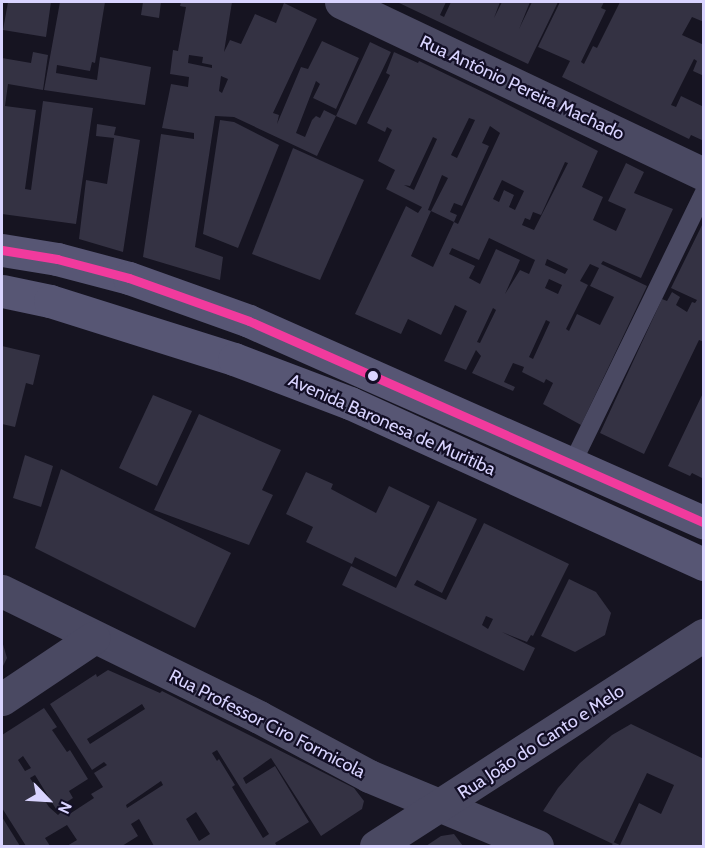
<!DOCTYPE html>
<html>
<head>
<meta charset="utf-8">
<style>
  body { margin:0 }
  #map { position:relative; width:705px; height:848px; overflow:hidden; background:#161421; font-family:Cabin,sans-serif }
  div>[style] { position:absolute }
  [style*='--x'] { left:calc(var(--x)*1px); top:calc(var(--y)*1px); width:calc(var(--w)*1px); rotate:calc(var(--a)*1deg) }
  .building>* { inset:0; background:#343243 }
  .lane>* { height:18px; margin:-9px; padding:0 9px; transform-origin:9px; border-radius:9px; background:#4a4962 }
  .street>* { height:33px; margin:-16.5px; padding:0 16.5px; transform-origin:16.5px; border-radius:16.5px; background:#4a4962 }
  .secondary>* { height:33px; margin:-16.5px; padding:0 16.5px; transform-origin:16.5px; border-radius:16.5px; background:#575674 }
  .bus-1>* { height:9px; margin:-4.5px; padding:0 4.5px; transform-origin:4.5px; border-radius:4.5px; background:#f13a9d }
  .dots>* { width:16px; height:16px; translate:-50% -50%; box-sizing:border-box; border:3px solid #130f26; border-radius:50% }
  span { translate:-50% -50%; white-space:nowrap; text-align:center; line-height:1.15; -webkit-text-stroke:4.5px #130f26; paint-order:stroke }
  .street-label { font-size:18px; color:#d9d4ff }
  .frame { position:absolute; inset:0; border:3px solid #d9d4ff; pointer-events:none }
  .north { position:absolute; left:18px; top:770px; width:60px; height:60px; -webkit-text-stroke:4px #130f26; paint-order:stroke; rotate:115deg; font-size:16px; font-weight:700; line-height:24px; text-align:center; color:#d9d4ff }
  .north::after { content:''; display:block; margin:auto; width:21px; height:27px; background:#d9d4ff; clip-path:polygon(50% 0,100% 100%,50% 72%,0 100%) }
</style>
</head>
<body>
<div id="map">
  <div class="building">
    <i style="clip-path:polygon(8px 2px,51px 2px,46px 37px,3px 30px)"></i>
    <i style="clip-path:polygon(60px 2px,105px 2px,95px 63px,92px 62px,90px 71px,57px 65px,56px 73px,97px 80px,100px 57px,151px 67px,145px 105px,44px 90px)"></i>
    <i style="clip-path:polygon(143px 2px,161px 2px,159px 18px,141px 15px)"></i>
    <i style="clip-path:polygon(evenodd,181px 2px,232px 2px,224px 52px,230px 40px,241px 44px,255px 14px,276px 23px,284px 3px,317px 19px,273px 113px,279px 115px,277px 124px,301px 67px,308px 69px,322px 41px,359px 58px,336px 109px,313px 98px,320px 84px,316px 81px,296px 133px,305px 137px,312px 120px,316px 116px,320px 118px,324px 110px,336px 116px,370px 42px,391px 52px,356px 125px,336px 116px,317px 156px,234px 117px,215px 116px,195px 247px,223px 257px,220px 280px,143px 257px,161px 134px,194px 139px,194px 133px,162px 128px,171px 84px,188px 87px,189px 77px,170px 74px,173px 50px,178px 51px,186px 7px,180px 6px,181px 2px,189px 55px,203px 57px,202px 63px,212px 65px,212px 68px,188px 63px,189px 55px,181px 2px,221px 76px,228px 79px,222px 93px,219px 91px,221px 76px)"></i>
    <i style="clip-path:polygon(397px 2px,446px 2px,440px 15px,444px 17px,451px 2px,500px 2px,494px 18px,502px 2px,530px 2px,519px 29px,532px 2px,558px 2px,528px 64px)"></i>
    <i style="clip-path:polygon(560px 2px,604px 2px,601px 8px,606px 10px,581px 62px,584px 64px,593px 46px,597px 48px,620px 2px,704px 2px,704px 22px,692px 17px,682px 35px,704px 45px,704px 76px,693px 71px,697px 61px,694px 59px,671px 105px,676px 107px,681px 96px,704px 107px,704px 141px,691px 135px,689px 139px,562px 77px,570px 61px,538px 47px)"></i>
    <i style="clip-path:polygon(33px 52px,48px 55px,43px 90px,8px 84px,5px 106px,36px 110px,25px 189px,31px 190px,43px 101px,93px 108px,76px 224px,2px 214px,2px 58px,31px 63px)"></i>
    <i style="clip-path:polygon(evenodd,394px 52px,418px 63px,419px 61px,487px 94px,598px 151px,582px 187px,603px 197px,593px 220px,616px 231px,626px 209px,608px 201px,626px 163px,644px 172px,634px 193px,673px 209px,641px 278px,603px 261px,601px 264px,647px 286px,581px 425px,543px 404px,553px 383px,546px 379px,544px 383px,522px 372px,524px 367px,513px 363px,504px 382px,515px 387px,513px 391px,472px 373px,481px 356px,476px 350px,466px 370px,444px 361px,467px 311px,455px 305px,441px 335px,408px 319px,401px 334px,355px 314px,406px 206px,418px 213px,422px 207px,386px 189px,395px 170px,378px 161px,392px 130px,387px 127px,385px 132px,367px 123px,390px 75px,386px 73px,394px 52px,469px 118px,475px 120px,457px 158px,451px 155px,469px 118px,394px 52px,490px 126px,500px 133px,458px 224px,454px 222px,433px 267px,411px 256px,431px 211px,428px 210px,442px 175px,448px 178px,431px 211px,454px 222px,457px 215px,450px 212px,454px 203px,462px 206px,489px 146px,482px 143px,490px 126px,394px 52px,433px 137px,437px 139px,414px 190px,404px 185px,410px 186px,433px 137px,394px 52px,565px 162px,568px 163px,534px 230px,522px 225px,525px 218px,530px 220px,533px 212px,541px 215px,565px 162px,394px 52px,502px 180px,524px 191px,515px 210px,509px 207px,514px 195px,504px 190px,499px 202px,493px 199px,502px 180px,394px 52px,489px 238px,535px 260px,529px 274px,520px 270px,505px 294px,520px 260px,496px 249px,480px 284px,469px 278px,475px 266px,449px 254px,452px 248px,479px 260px,489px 238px,394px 52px,547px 259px,568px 269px,565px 274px,545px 265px,547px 259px,394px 52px,590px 264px,599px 268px,590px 286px,614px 297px,600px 325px,577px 314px,569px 331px,566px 329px,588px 285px,580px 281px,590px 264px,394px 52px,549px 279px,562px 285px,558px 294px,545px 288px,549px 279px,394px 52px,493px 308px,496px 310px,480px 343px,477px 342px,493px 308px,394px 52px,546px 320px,550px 322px,533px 359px,529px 357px,546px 320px)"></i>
    <i style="clip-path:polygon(220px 120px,234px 122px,279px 145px,238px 248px,203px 234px)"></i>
    <i style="clip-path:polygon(97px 124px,116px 127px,114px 135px,140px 140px,123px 252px,79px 239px,86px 180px,107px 184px,114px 138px,96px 136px)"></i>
    <i style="clip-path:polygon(293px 148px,364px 180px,320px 280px,252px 254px)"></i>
    <i style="clip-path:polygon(704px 221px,704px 342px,699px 340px,644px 454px,600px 433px,662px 299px,667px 301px,672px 292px,680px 297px,676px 305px,687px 312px,692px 302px,695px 303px,697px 300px,671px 288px)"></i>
    <i style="clip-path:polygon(2px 346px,40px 355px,33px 385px,26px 383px,15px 427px,2px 424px)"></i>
    <i style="clip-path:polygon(704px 391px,704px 479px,692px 473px,690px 476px,668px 466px)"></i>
    <i style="clip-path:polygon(153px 395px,192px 411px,157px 486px,119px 468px)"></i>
    <i style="clip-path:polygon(199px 414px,281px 450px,262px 490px,273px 495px,249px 545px,154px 510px)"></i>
    <i style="clip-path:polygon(25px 455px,53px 466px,41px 507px,13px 498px)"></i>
    <i style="clip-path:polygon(61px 469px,231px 553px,195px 628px,35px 548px)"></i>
    <i style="clip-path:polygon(306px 472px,333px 484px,331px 489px,376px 513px,389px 486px,430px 506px,396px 577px,355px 557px,352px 564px,306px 542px,313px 527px,286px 514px)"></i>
    <i style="clip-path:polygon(evenodd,438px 501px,477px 519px,442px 593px,417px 580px,414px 585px,446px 600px,484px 523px,569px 564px,533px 636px,531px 635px,527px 642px,502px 632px,535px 648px,524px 671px,342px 585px,351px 566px,396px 588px,438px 501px,486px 616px,493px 619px,488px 629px,482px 625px,486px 616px)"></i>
    <i style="clip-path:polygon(569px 579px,596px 592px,611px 613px,605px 635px,575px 652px,541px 636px)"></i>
    <i style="clip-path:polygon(2px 641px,7px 658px,2px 668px)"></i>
    <i style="clip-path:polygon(evenodd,108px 670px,160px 693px,162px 691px,354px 788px,364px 801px,362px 809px,321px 836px,271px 758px,243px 778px,246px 784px,275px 766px,309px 822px,275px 843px,277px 846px,154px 846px,139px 819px,131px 824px,138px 836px,122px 846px,67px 846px,77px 840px,67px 825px,45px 838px,50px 846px,26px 846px,2px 808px,2px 735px,44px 708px,57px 727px,52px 730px,67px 752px,70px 750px,88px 779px,69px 791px,73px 798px,56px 809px,35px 775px,30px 778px,49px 807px,58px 815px,64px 809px,68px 815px,94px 798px,91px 794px,103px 787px,94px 773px,107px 765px,104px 762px,92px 770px,50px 704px,96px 674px,97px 677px,108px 670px,142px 704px,145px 709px,90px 744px,87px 739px,142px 704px,108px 670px,217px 750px,269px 834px,263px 838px,232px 787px,235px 785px,219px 759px,217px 761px,212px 753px,217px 750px,108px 670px,23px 756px,31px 768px,25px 771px,18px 760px,23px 756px,108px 670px,161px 781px,163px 785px,127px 808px,126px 805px,161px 781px,108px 670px,196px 812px,210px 834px,199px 841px,186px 819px,196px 812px)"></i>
    <i style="clip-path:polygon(631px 724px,704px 759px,704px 846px,612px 846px,613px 842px,620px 845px,639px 803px,661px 814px,674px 785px,647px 773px,613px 844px,543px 811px,558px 788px,580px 763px,612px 735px)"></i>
    <i style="clip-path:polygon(2px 817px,20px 846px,2px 846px)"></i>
    <i style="clip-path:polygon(454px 834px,463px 846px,426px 846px,441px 836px)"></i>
  </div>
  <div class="lane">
    <i style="--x:572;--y:464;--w:302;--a:-64.1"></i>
  </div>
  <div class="street">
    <i style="--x:341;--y:2;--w:402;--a:25.4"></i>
    <i style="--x:2;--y:591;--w:286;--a:26.1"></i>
    <i style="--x:259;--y:717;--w:125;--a:28.2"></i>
    <i style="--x:369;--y:776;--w:182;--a:22.6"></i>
    <i style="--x:2;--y:699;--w:110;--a:-33.8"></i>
    <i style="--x:376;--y:846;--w:390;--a:-32.8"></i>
  </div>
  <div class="secondary">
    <i style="--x:2;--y:250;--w:56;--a:9.3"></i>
    <i style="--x:57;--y:259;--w:74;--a:14.8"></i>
    <i style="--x:129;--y:278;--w:127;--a:19.7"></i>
    <i style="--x:249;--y:321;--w:498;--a:23.9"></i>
    <i style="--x:2;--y:291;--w:49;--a:11.8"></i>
    <i style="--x:50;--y:301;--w:193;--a:17.5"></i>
    <i style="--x:234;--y:359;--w:124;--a:20.8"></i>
    <i style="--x:350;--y:403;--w:389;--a:24.5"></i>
  </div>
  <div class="bus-1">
    <i style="--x:2;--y:250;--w:56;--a:9.3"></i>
    <i style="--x:57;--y:259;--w:74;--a:14.8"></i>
    <i style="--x:129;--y:278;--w:127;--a:19.7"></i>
    <i style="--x:249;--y:321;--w:498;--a:23.9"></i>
  </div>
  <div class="dots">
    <i style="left:373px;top:376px;background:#d9d4ff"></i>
  </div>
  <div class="street-label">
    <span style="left:522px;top:88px;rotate:25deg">Rua Antônio Pereira Machado</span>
    <span style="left:392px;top:425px;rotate:24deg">Avenida Baronesa de Muritiba</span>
    <span style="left:267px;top:724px;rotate:27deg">Rua Professor Ciro Formicola</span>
    <span style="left:541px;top:742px;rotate:-33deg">Rua João do Canto e Melo</span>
  </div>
  <div class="frame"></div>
  <div class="north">N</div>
</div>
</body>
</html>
